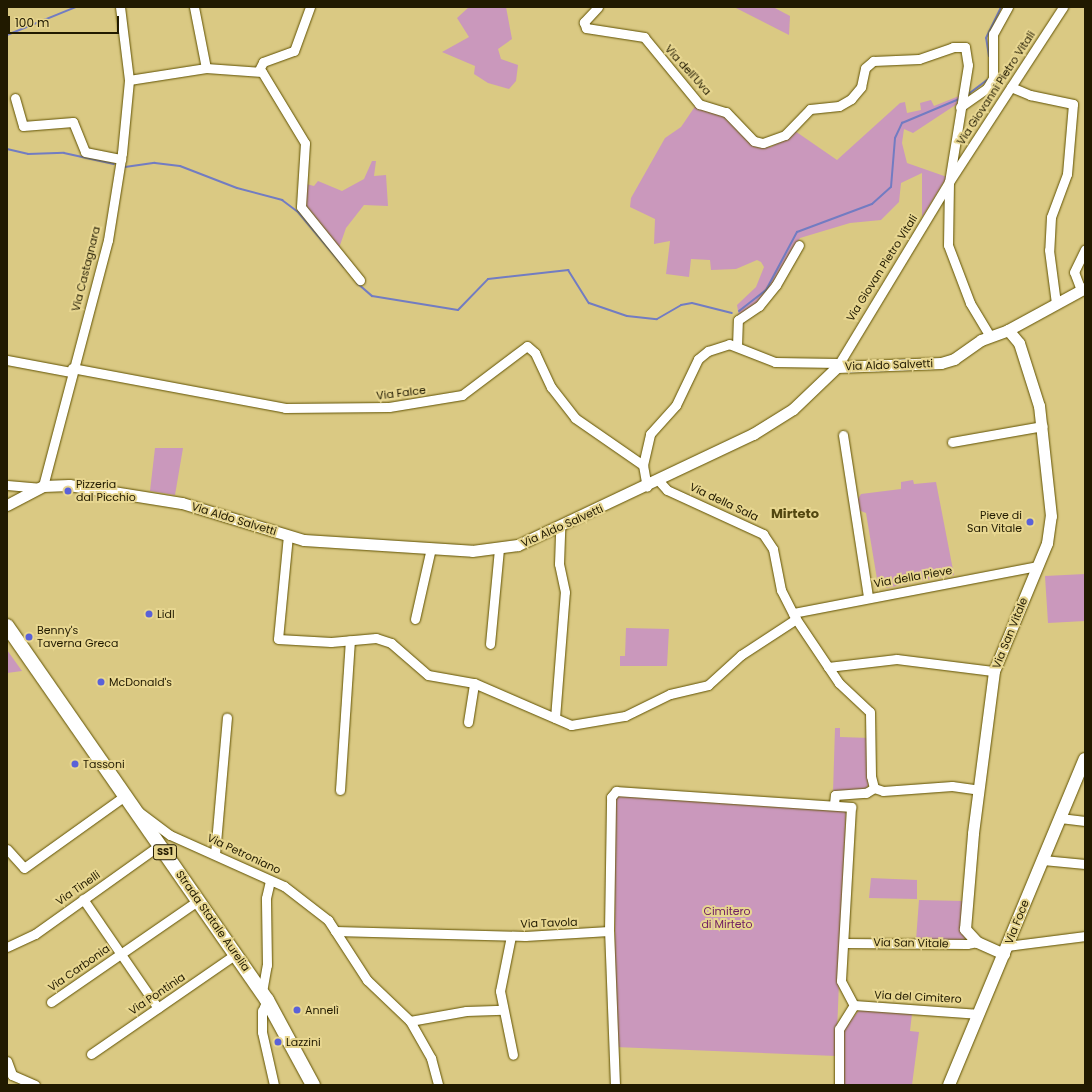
<!DOCTYPE html>
<html>
<head>
<meta charset="utf-8">
<style>
  body { margin:0 }
  #map { position:relative; width:1092px; height:1092px; overflow:hidden; background:#dac983; font-family:Poppins,sans-serif }
  div>[style] { position:absolute }
  [style*='--x'] { left:calc(var(--x)*1px); top:calc(var(--y)*1px); width:calc(var(--w)*1px); rotate:calc(var(--a)*1deg) }
  .green>* { inset:0; background:#ca98bc }
  .stream>* { height:2px; margin:-1px; padding:0 1px; transform-origin:1px; border-radius:1px; background:#727cc2 }
  .roads { filter:drop-shadow(0 0 1px #615200) drop-shadow(0 0 1px #615200) }
  .minor>* { height:9px; margin:-4.5px; padding:0 4.5px; transform-origin:4.5px; border-radius:4.5px; background:#fff }
  .tertiary>* { height:11px; margin:-5.5px; padding:0 5.5px; transform-origin:5.5px; border-radius:5.5px; background:#fff }
  .secondary>* { height:12px; margin:-6px; padding:0 6px; transform-origin:6px; border-radius:6px; background:#fff }
  .primary>* { height:14px; margin:-7px; padding:0 7px; transform-origin:7px; border-radius:7px; background:#fff }
  .dots>* { width:11px; height:11px; translate:-50% -50%; box-sizing:border-box; border:2px solid #e7d690; border-radius:50% }
  span { translate:-50% -50%; white-space:nowrap; text-align:center; line-height:1.15; -webkit-text-stroke:4px #e7d690; paint-order:stroke }
  .shield-label span { padding:1px 3px; background:#e7d690; border:1px solid; border-radius:3px; -webkit-text-stroke-width:0 }
  .shield-label { font-size:10px; color:#211a00; font-weight:700 }
  .street-label { font-size:11px; color:#211a00 }
  .poi-label { font-size:11px; color:#211a00 }
  .left { translate:0 -50%; text-align:left }
  .right { translate:-100% -50%; text-align:right }
  .park-label { font-size:11px; color:#722263 }
  .quarter-label { font-size:13px; color:#534710; font-weight:700 }
  .frame { position:absolute; inset:0; border:8px solid #211a00; pointer-events:none }
  .scale { position:absolute; left:8px; top:16px; width:111px; height:18px; box-sizing:border-box; border:2px solid #211a00; border-top:0; padding-left:5px; font-size:12px; line-height:14px; white-space:nowrap; color:#211a00; -webkit-text-stroke:3px #e7d690; paint-order:stroke }
</style>
</head>
<body>
<div id="map">
  <div class="green">
    <i style="clip-path:polygon(469px 7px,506px 7px,512px 39px,498px 49px,501px 59px,518px 65px,516px 81px,509px 89px,488px 83px,474px 74px,475px 66px,442px 52px,469px 37px,457px 18px)"></i>
    <i style="clip-path:polygon(734px 7px,773px 7px,790px 16px,789px 35px)"></i>
    <i style="clip-path:polygon(959px 96px,957px 104px,913px 133px,904px 129px,902px 143px,907px 163px,947px 177px,922px 217px,922px 173px,901px 183px,899px 202px,881px 220px,850px 223px,800px 238px,759px 305px,739px 316px,737px 305px,756px 287px,764px 267px,761px 262px,757px 260px,736px 269px,711px 270px,710px 260px,691px 259px,689px 277px,666px 274px,670px 241px,654px 244px,655px 219px,630px 207px,631px 198px,665px 138px,681px 127px,696px 105px,721px 113px,756px 147px,771px 147px,795px 131px,837px 160px,900px 103px,905px 102px,907px 113px,921px 110px,920px 103px,931px 100px,934px 106px)"></i>
    <i style="clip-path:polygon(372px 161px,376px 161px,374px 176px,386px 175px,388px 206px,364px 205px,346px 228px,339px 248px,303px 205px,302px 183px,314px 186px,318px 181px,342px 191px,364px 179px)"></i>
    <i style="clip-path:polygon(155px 448px,183px 448px,175px 495px,150px 491px)"></i>
    <i style="clip-path:polygon(913px 480px,914px 484px,936px 482px,954px 575px,886px 588px,884px 579px,877px 579px,866px 513px,858px 510px,857px 501px,861px 494px,901px 489px,901px 482px)"></i>
    <i style="clip-path:polygon(1085px 574px,1085px 621px,1048px 623px,1045px 576px)"></i>
    <i style="clip-path:polygon(626px 628px,669px 629px,667px 666px,620px 666px,620px 656px,625px 656px)"></i>
    <i style="clip-path:polygon(7px 650px,22px 671px,7px 673px)"></i>
    <i style="clip-path:polygon(835px 728px,840px 728px,840px 737px,870px 738px,869px 783px,866px 790px,833px 792px)"></i>
    <i style="clip-path:polygon(615px 795px,846px 811px,836px 1056px,615px 1047px)"></i>
    <i style="clip-path:polygon(871px 878px,917px 880px,917px 899px,869px 898px)"></i>
    <i style="clip-path:polygon(919px 900px,963px 901px,961px 927px,966px 941px,916px 940px)"></i>
    <i style="clip-path:polygon(861px 1008px,912px 1014px,910px 1031px,919px 1032px,912px 1085px,842px 1085px,842px 1031px)"></i>
  </div>
  <div class="stream">
    <i style="--x:7;--y:35;--w:74;--a:-22.1"></i>
    <i style="--x:989;--y:56;--w:18;--a:-99"></i>
    <i style="--x:986;--y:38;--w:34;--a:-64"></i>
    <i style="--x:967;--y:95;--w:25;--a:-37"></i>
    <i style="--x:7;--y:149;--w:22;--a:13"></i>
    <i style="--x:28;--y:154;--w:36;--a:-2"></i>
    <i style="--x:64;--y:153;--w:51;--a:12.4"></i>
    <i style="--x:125;--y:167;--w:30;--a:-8"></i>
    <i style="--x:155;--y:163;--w:25;--a:7"></i>
    <i style="--x:180;--y:166;--w:61;--a:21.1"></i>
    <i style="--x:237;--y:188;--w:47;--a:14.9"></i>
    <i style="--x:282;--y:200;--w:20;--a:37"></i>
    <i style="--x:298;--y:212;--w:72;--a:50.1"></i>
    <i style="--x:357;--y:283;--w:20;--a:41"></i>
    <i style="--x:372;--y:296;--w:87;--a:9.2"></i>
    <i style="--x:458;--y:310;--w:43;--a:-45.9"></i>
    <i style="--x:488;--y:279;--w:81;--a:-6.4"></i>
    <i style="--x:568;--y:270;--w:39;--a:58"></i>
    <i style="--x:589;--y:303;--w:40;--a:18.9"></i>
    <i style="--x:627;--y:316;--w:30;--a:6"></i>
    <i style="--x:657;--y:319;--w:28;--a:-30"></i>
    <i style="--x:681;--y:305;--w:11;--a:-10"></i>
    <i style="--x:692;--y:303;--w:41;--a:14"></i>
    <i style="--x:739;--y:311;--w:34;--a:-38"></i>
    <i style="--x:766;--y:290;--w:66;--a:-61.9"></i>
    <i style="--x:797;--y:232;--w:80;--a:-20.5"></i>
    <i style="--x:872;--y:204;--w:25;--a:-42"></i>
    <i style="--x:891;--y:187;--w:49;--a:-85.3"></i>
    <i style="--x:895;--y:138;--w:17;--a:-65"></i>
    <i style="--x:902;--y:123;--w:62;--a:-22.8"></i>
  </div>
  <div class="roads">
    <div class="minor">
      <i style="--x:194;--y:7;--w:62;--a:78.9"></i>
      <i style="--x:598;--y:7;--w:21;--a:133"></i>
      <i style="--x:584;--y:22;--w:6;--a:72"></i>
      <i style="--x:586;--y:28;--w:59;--a:8.8"></i>
      <i style="--x:644;--y:37;--w:87;--a:50.6"></i>
      <i style="--x:699;--y:104;--w:28;--a:17"></i>
      <i style="--x:726;--y:112;--w:40;--a:46"></i>
      <i style="--x:754;--y:141;--w:9;--a:13"></i>
      <i style="--x:763;--y:143;--w:23;--a:-20"></i>
      <i style="--x:785;--y:135;--w:36;--a:-46"></i>
      <i style="--x:810;--y:109;--w:29;--a:-6"></i>
      <i style="--x:839;--y:106;--w:14;--a:-30"></i>
      <i style="--x:851;--y:99;--w:16;--a:-50"></i>
      <i style="--x:861;--y:87;--w:19;--a:-78"></i>
      <i style="--x:865;--y:68;--w:11;--a:-41"></i>
      <i style="--x:873;--y:61;--w:46;--a:-2.5"></i>
      <i style="--x:919;--y:59;--w:36;--a:-19"></i>
      <i style="--x:953;--y:47;--w:12;--a:0"></i>
      <i style="--x:965;--y:47;--w:18;--a:81"></i>
      <i style="--x:968;--y:65;--w:119;--a:99.2"></i>
      <i style="--x:949;--y:182;--w:63;--a:90.9"></i>
      <i style="--x:948;--y:245;--w:62;--a:69.2"></i>
      <i style="--x:970;--y:303;--w:39;--a:59"></i>
      <i style="--x:259;--y:70;--w:9;--a:-63"></i>
      <i style="--x:263;--y:62;--w:33;--a:-20"></i>
      <i style="--x:294;--y:51;--w:47;--a:-70"></i>
      <i style="--x:129;--y:80;--w:78;--a:-8.9"></i>
      <i style="--x:206;--y:68;--w:56;--a:4.1"></i>
      <i style="--x:262;--y:72;--w:83;--a:58.8"></i>
      <i style="--x:305;--y:143;--w:64;--a:93.6"></i>
      <i style="--x:301;--y:207;--w:94;--a:51.1"></i>
      <i style="--x:1011;--y:87;--w:21;--a:23"></i>
      <i style="--x:1030;--y:95;--w:44;--a:11.8"></i>
      <i style="--x:1073;--y:104;--w:70;--a:94.9"></i>
      <i style="--x:1067;--y:174;--w:46;--a:110.4"></i>
      <i style="--x:1051;--y:217;--w:33;--a:93"></i>
      <i style="--x:1049;--y:250;--w:53;--a:82.5"></i>
      <i style="--x:15;--y:98;--w:29;--a:74"></i>
      <i style="--x:23;--y:126;--w:50;--a:-4.6"></i>
      <i style="--x:73;--y:122;--w:32;--a:68"></i>
      <i style="--x:85;--y:152;--w:37;--a:11"></i>
      <i style="--x:960;--y:107;--w:33;--a:-35"></i>
      <i style="--x:987;--y:88;--w:12;--a:-59"></i>
      <i style="--x:993;--y:78;--w:44;--a:-90"></i>
      <i style="--x:993;--y:34;--w:31;--a:-61"></i>
      <i style="--x:1081;--y:290;--w:19;--a:-111"></i>
      <i style="--x:1074;--y:272;--w:25;--a:-64"></i>
      <i style="--x:737;--y:346;--w:26;--a:-88"></i>
      <i style="--x:738;--y:320;--w:25;--a:-34"></i>
      <i style="--x:759;--y:306;--w:27;--a:-51"></i>
      <i style="--x:776;--y:285;--w:46;--a:-60.1"></i>
      <i style="--x:7;--y:360;--w:65;--a:10.6"></i>
      <i style="--x:837;--y:367;--w:216;--a:-58.8"></i>
      <i style="--x:949;--y:182;--w:209;--a:-56.9"></i>
      <i style="--x:72;--y:368;--w:217;--a:10.6"></i>
      <i style="--x:285;--y:408;--w:104;--a:-0.6"></i>
      <i style="--x:389;--y:407;--w:74;--a:-9.3"></i>
      <i style="--x:462;--y:395;--w:81;--a:-37"></i>
      <i style="--x:527;--y:346;--w:11;--a:41"></i>
      <i style="--x:535;--y:353;--w:38;--a:65"></i>
      <i style="--x:551;--y:387;--w:39;--a:52"></i>
      <i style="--x:575;--y:418;--w:83;--a:34.7"></i>
      <i style="--x:643;--y:465;--w:22;--a:80"></i>
      <i style="--x:843;--y:435;--w:164;--a:81.2"></i>
      <i style="--x:952;--y:442;--w:92;--a:-10"></i>
      <i style="--x:643;--y:465;--w:32;--a:-77"></i>
      <i style="--x:650;--y:434;--w:39;--a:-48"></i>
      <i style="--x:676;--y:405;--w:51;--a:-64.4"></i>
      <i style="--x:698;--y:359;--w:13;--a:-39"></i>
      <i style="--x:708;--y:351;--w:22;--a:-18"></i>
      <i style="--x:729;--y:344;--w:49;--a:21.4"></i>
      <i style="--x:775;--y:362;--w:63;--a:0.9"></i>
      <i style="--x:659;--y:481;--w:12;--a:48"></i>
      <i style="--x:667;--y:490;--w:106;--a:24.6"></i>
      <i style="--x:763;--y:534;--w:18;--a:56"></i>
      <i style="--x:773;--y:549;--w:42;--a:79"></i>
      <i style="--x:781;--y:590;--w:30;--a:63"></i>
      <i style="--x:7;--y:485;--w:32;--a:5"></i>
      <i style="--x:43;--y:486;--w:254;--a:-75.2"></i>
      <i style="--x:108;--y:240;--w:88;--a:-80.9"></i>
      <i style="--x:122;--y:153;--w:73;--a:-84.5"></i>
      <i style="--x:129;--y:80;--w:74;--a:-97"></i>
      <i style="--x:288;--y:535;--w:104;--a:95.5"></i>
      <i style="--x:278;--y:639;--w:53;--a:3.2"></i>
      <i style="--x:331;--y:642;--w:45;--a:-5.1"></i>
      <i style="--x:376;--y:638;--w:16;--a:18"></i>
      <i style="--x:391;--y:643;--w:49;--a:40.9"></i>
      <i style="--x:428;--y:675;--w:47;--a:9.9"></i>
      <i style="--x:474;--y:683;--w:106;--a:23.4"></i>
      <i style="--x:571;--y:725;--w:55;--a:-9.5"></i>
      <i style="--x:625;--y:716;--w:50;--a:-26.1"></i>
      <i style="--x:670;--y:694;--w:39;--a:-13"></i>
      <i style="--x:708;--y:685;--w:45;--a:-42.3"></i>
      <i style="--x:741;--y:655;--w:66;--a:-33.2"></i>
      <i style="--x:796;--y:619;--w:77;--a:56.1"></i>
      <i style="--x:839;--y:683;--w:42;--a:43.1"></i>
      <i style="--x:870;--y:712;--w:64;--a:89.1"></i>
      <i style="--x:871;--y:776;--w:12;--a:76"></i>
      <i style="--x:793;--y:613;--w:249;--a:-10.9"></i>
      <i style="--x:415;--y:619;--w:73;--a:-77.3"></i>
      <i style="--x:490;--y:644;--w:95;--a:-84.6"></i>
      <i style="--x:828;--y:667;--w:69;--a:-6.6"></i>
      <i style="--x:897;--y:659;--w:98;--a:7.1"></i>
      <i style="--x:555;--y:718;--w:126;--a:-85.5"></i>
      <i style="--x:565;--y:592;--w:29;--a:-102"></i>
      <i style="--x:559;--y:564;--w:35;--a:-88"></i>
      <i style="--x:468;--y:722;--w:39;--a:-81"></i>
      <i style="--x:340;--y:790;--w:150;--a:-86.2"></i>
      <i style="--x:834;--y:804;--w:9;--a:-84"></i>
      <i style="--x:835;--y:795;--w:31;--a:-4"></i>
      <i style="--x:866;--y:793;--w:9;--a:-32"></i>
      <i style="--x:874;--y:788;--w:9;--a:18"></i>
      <i style="--x:883;--y:791;--w:69;--a:-4.1"></i>
      <i style="--x:952;--y:786;--w:27;--a:8"></i>
      <i style="--x:138;--y:811;--w:40;--a:37"></i>
      <i style="--x:170;--y:835;--w:125;--a:24.1"></i>
      <i style="--x:284;--y:886;--w:56;--a:37.7"></i>
      <i style="--x:328;--y:920;--w:72;--a:57"></i>
      <i style="--x:367;--y:980;--w:59;--a:43.6"></i>
      <i style="--x:410;--y:1021;--w:43;--a:60.4"></i>
      <i style="--x:431;--y:1058;--w:28;--a:75"></i>
      <i style="--x:1060;--y:818;--w:25;--a:7"></i>
      <i style="--x:7;--y:849;--w:25;--a:48"></i>
      <i style="--x:24;--y:868;--w:125;--a:-35.6"></i>
      <i style="--x:215;--y:854;--w:137;--a:-85"></i>
      <i style="--x:1043;--y:860;--w:42;--a:5.4"></i>
      <i style="--x:83;--y:899;--w:132;--a:55.5"></i>
      <i style="--x:335;--y:931;--w:190;--a:1.5"></i>
      <i style="--x:525;--y:936;--w:84;--a:-3.4"></i>
      <i style="--x:511;--y:936;--w:56;--a:101.3"></i>
      <i style="--x:500;--y:991;--w:65;--a:78.5"></i>
      <i style="--x:844;--y:943;--w:123;--a:0.5"></i>
      <i style="--x:967;--y:944;--w:10;--a:-11"></i>
      <i style="--x:1007;--y:946;--w:79;--a:-7.3"></i>
      <i style="--x:7;--y:947;--w:31;--a:-25"></i>
      <i style="--x:35;--y:934;--w:153;--a:-35.5"></i>
      <i style="--x:262;--y:992;--w:27;--a:-80"></i>
      <i style="--x:267;--y:965;--w:67;--a:-90.9"></i>
      <i style="--x:266;--y:898;--w:18;--a:-77"></i>
      <i style="--x:267;--y:1000;--w:12;--a:114"></i>
      <i style="--x:262;--y:1011;--w:21;--a:90"></i>
      <i style="--x:262;--y:1032;--w:54;--a:77.2"></i>
      <i style="--x:51;--y:1002;--w:180;--a:-34.6"></i>
      <i style="--x:854;--y:1005;--w:125;--a:4.1"></i>
      <i style="--x:410;--y:1021;--w:57;--a:-10.1"></i>
      <i style="--x:466;--y:1011;--w:37;--a:-2"></i>
      <i style="--x:91;--y:1054;--w:176;--a:-34.6"></i>
      <i style="--x:7;--y:1061;--w:15;--a:70"></i>
      <i style="--x:12;--y:1075;--w:25;--a:23"></i>
      <i style="--x:615;--y:1085;--w:154;--a:-92.2"></i>
      <i style="--x:609;--y:931;--w:134;--a:-89.1"></i>
      <i style="--x:611;--y:797;--w:8;--a:-50"></i>
      <i style="--x:616;--y:791;--w:236;--a:3.9"></i>
      <i style="--x:851;--y:807;--w:174;--a:93.3"></i>
      <i style="--x:841;--y:981;--w:27;--a:62"></i>
      <i style="--x:839;--y:1085;--w:56;--a:-90"></i>
      <i style="--x:839;--y:1029;--w:28;--a:-58"></i>
    </div>
    <div class="tertiary">
      <i style="--x:7;--y:505;--w:41;--a:-27.8"></i>
      <i style="--x:43;--y:486;--w:26;--a:-2"></i>
      <i style="--x:69;--y:485;--w:114;--a:9.1"></i>
      <i style="--x:182;--y:503;--w:127;--a:16.9"></i>
      <i style="--x:304;--y:540;--w:168;--a:3.7"></i>
      <i style="--x:472;--y:551;--w:46;--a:-7.4"></i>
      <i style="--x:518;--y:545;--w:260;--a:-25.3"></i>
      <i style="--x:753;--y:434;--w:47;--a:-32"></i>
      <i style="--x:793;--y:409;--w:61;--a:-43.7"></i>
      <i style="--x:837;--y:367;--w:104;--a:-2.2"></i>
      <i style="--x:941;--y:363;--w:14;--a:-17"></i>
      <i style="--x:954;--y:359;--w:33;--a:-35"></i>
      <i style="--x:981;--y:340;--w:29;--a:-20"></i>
      <i style="--x:1008;--y:330;--w:88;--a:-28.6"></i>
      <i style="--x:1004;--y:954;--w:30;--a:-156"></i>
      <i style="--x:977;--y:942;--w:18;--a:-133"></i>
      <i style="--x:965;--y:929;--w:96;--a:-85.2"></i>
      <i style="--x:973;--y:833;--w:163;--a:-82.6"></i>
      <i style="--x:994;--y:671;--w:139;--a:-67.5"></i>
      <i style="--x:1047;--y:543;--w:27;--a:-82"></i>
      <i style="--x:1051;--y:516;--w:111;--a:-96.2"></i>
      <i style="--x:1039;--y:406;--w:66;--a:-107.6"></i>
      <i style="--x:1019;--y:343;--w:17;--a:-130"></i>
    </div>
    <div class="secondary">
      <i style="--x:949;--y:1085;--w:353;--a:-67.4"></i>
    </div>
    <div class="primary">
      <i style="--x:7;--y:626;--w:455;--a:55.2"></i>
      <i style="--x:267;--y:1000;--w:97;--a:61.6"></i>
    </div>
  </div>
  <div class="dots">
    <i style="left:68px;top:491px;background:#5a61d8"></i>
    <i style="left:1030px;top:522px;background:#5a61d8"></i>
    <i style="left:149px;top:614px;background:#5a61d8"></i>
    <i style="left:29px;top:637px;background:#5a61d8"></i>
    <i style="left:101px;top:682px;background:#5a61d8"></i>
    <i style="left:75px;top:764px;background:#5a61d8"></i>
    <i style="left:297px;top:1010px;background:#5a61d8"></i>
    <i style="left:278px;top:1042px;background:#5a61d8"></i>
  </div>
  <div class="shield-label">
    <span style="left:165px;top:852px">SS1</span>
  </div>
  <div class="street-label">
    <span style="left:688px;top:70px;rotate:48deg">Via dell'Uva</span>
    <span style="left:996px;top:88px;rotate:-57deg">Via Giovanni Pietro Vitali</span>
    <span style="left:882px;top:268px;rotate:-58deg">Via Giovan Pietro Vitali</span>
    <span style="left:86px;top:269px;rotate:-76deg">Via Castagnara</span>
    <span style="left:889px;top:365px;rotate:-2deg">Via Aldo Salvetti</span>
    <span style="left:401px;top:393px;rotate:-7deg">Via Falce</span>
    <span style="left:724px;top:502px;rotate:25deg">Via della Sala</span>
    <span style="left:234px;top:519px;rotate:17deg">Via Aldo Salvetti</span>
    <span style="left:562px;top:526px;rotate:-24deg">Via Aldo Salvetti</span>
    <span style="left:913px;top:577px;rotate:-10deg">Via della Pieve</span>
    <span style="left:1010px;top:633px;rotate:-68deg">Via San Vitale</span>
    <span style="left:244px;top:854px;rotate:25deg">Via Petroniano</span>
    <span style="left:78px;top:888px;rotate:-35deg">Via Tinelli</span>
    <span style="left:213px;top:921px;rotate:55deg">Strada Statale Aurelia</span>
    <span style="left:1017px;top:922px;rotate:-68deg">Via Foce</span>
    <span style="left:549px;top:923px;rotate:-2deg">Via Tavola</span>
    <span style="left:911px;top:943px;rotate:1deg">Via San Vitale</span>
    <span style="left:79px;top:968px;rotate:-35deg">Via Carbonia</span>
    <span style="left:157px;top:994px;rotate:-34deg">Via Pontinia</span>
    <span style="left:918px;top:997px;rotate:3deg">Via del Cimitero</span>
  </div>
  <div class="poi-label">
    <span class="left" style="left:76px;top:491px">Pizzeria<br>dal Picchio</span>
    <span class="right" style="left:1022px;top:522px">Pieve di<br>San Vitale</span>
    <span class="left" style="left:157px;top:614px">Lidl</span>
    <span class="left" style="left:37px;top:637px">Benny's<br>Taverna Greca</span>
    <span class="left" style="left:109px;top:682px">McDonald's</span>
    <span class="left" style="left:83px;top:764px">Tassoni</span>
    <span class="left" style="left:305px;top:1010px">Annelì</span>
    <span class="left" style="left:286px;top:1042px">Lazzini</span>
  </div>
  <div class="park-label">
    <span style="left:727px;top:918px">Cimitero<br>di Mirteto</span>
  </div>
  <div class="quarter-label">
    <span style="left:795px;top:514px">Mirteto</span>
  </div>
  <div class="frame"></div>
  <div class="scale">100 m</div>
</div>
</body>
</html>
